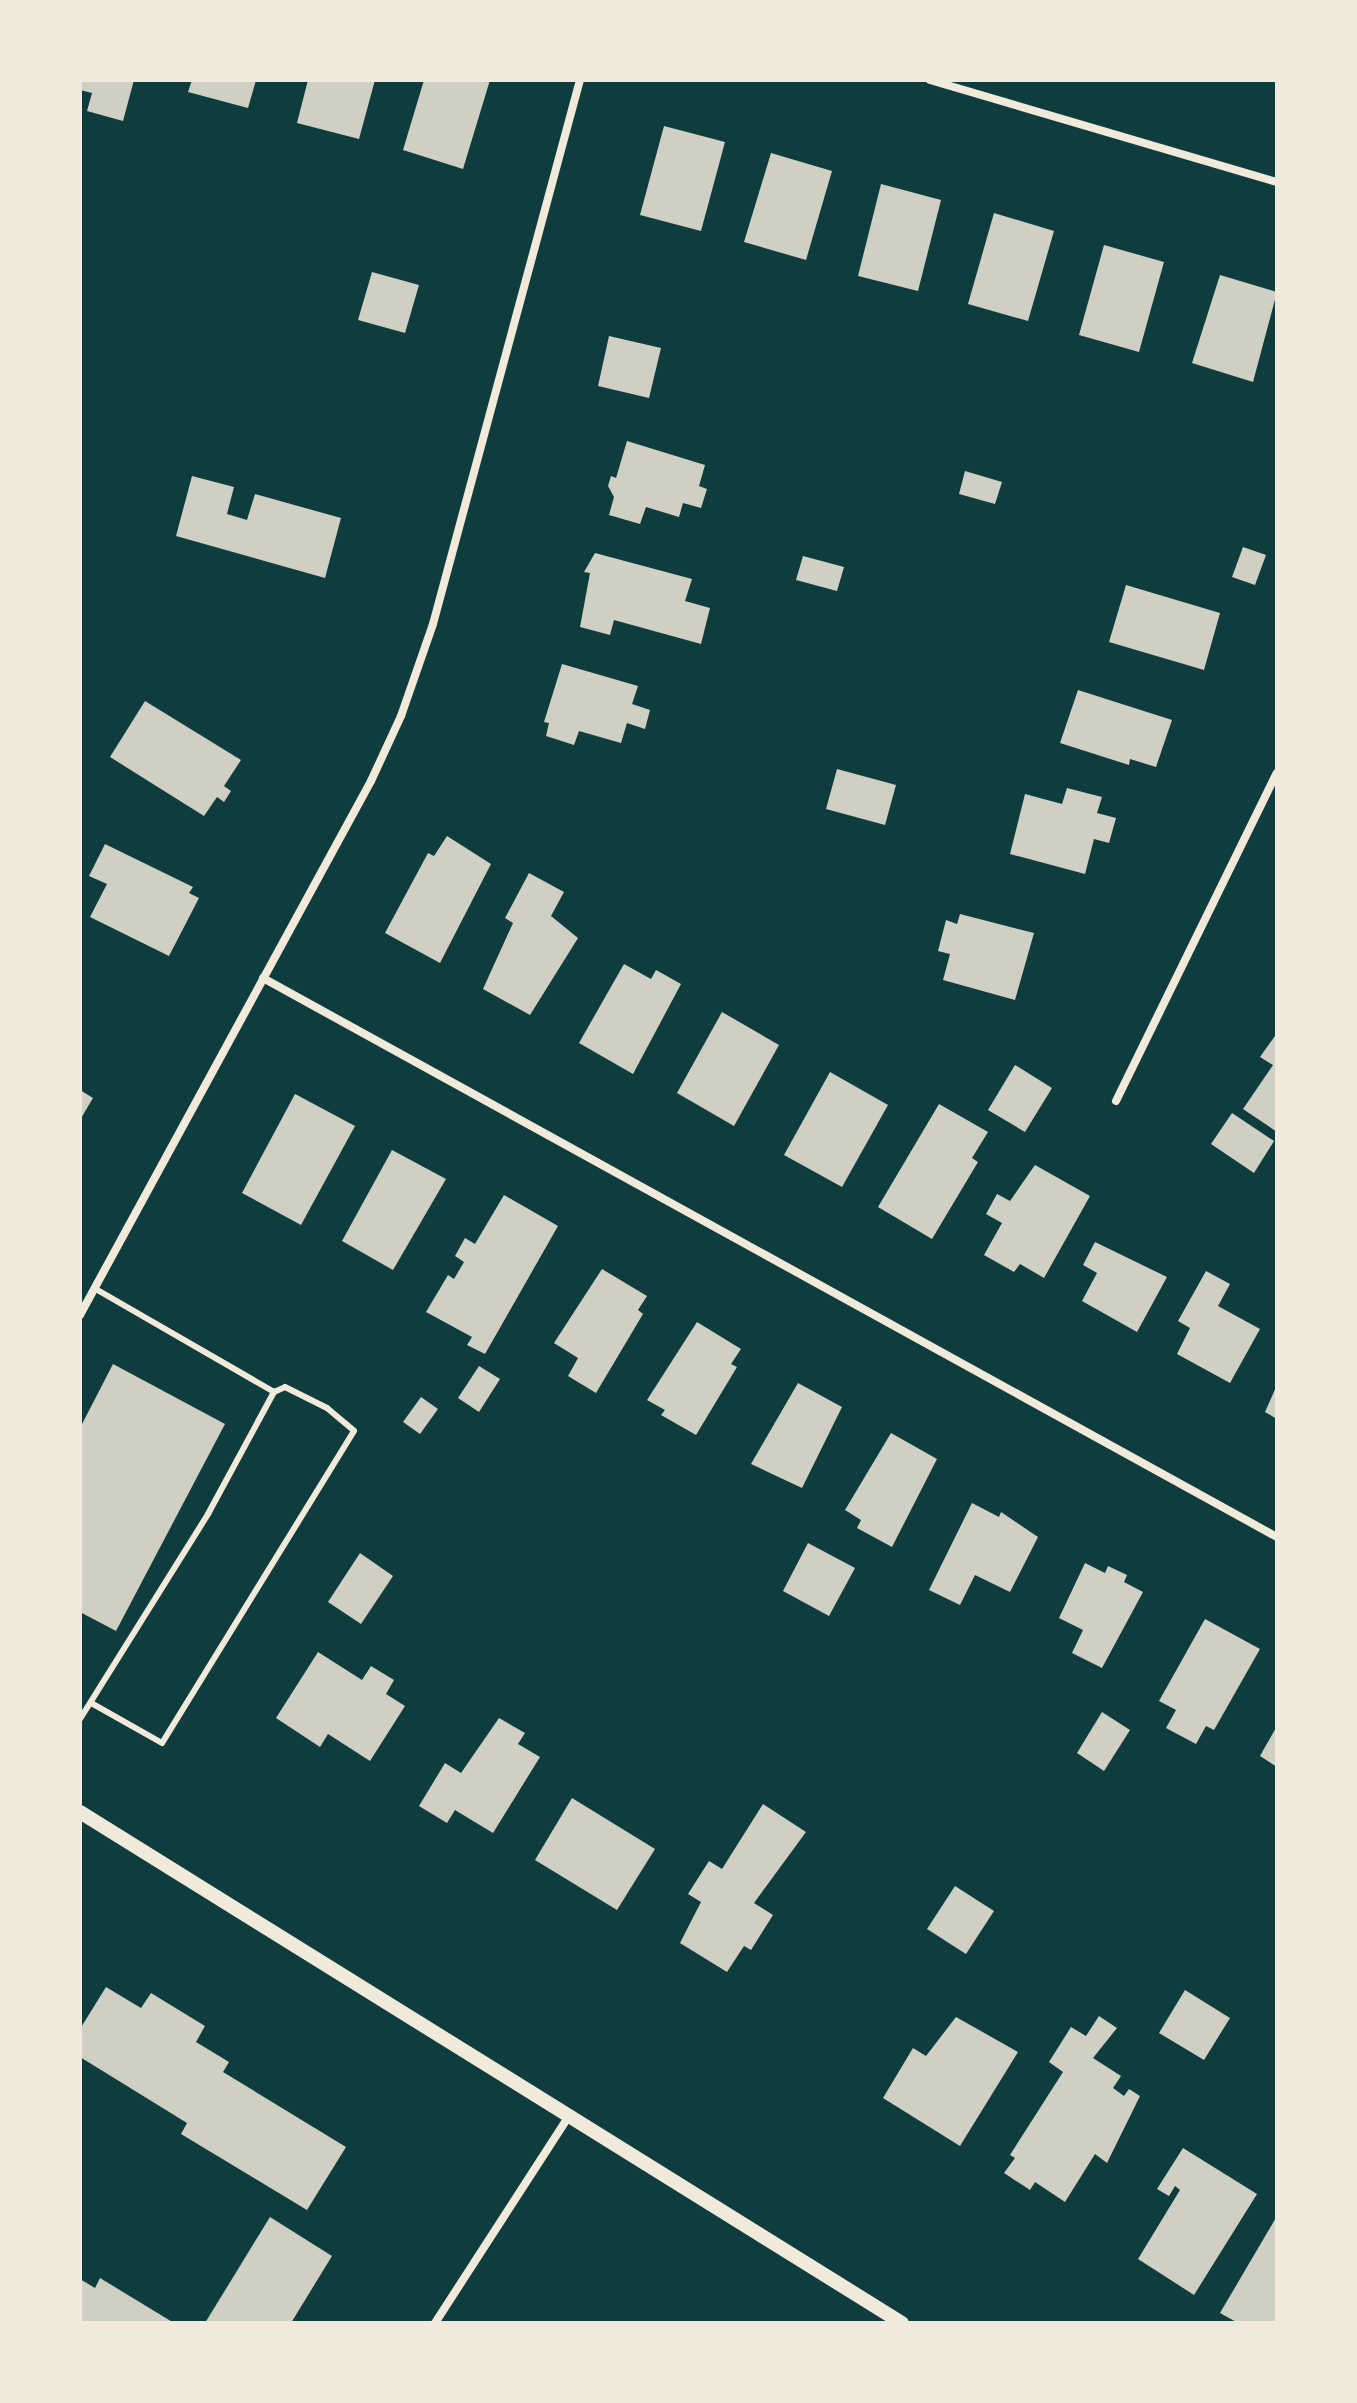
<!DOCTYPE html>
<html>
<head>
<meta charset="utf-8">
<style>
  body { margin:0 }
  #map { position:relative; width:1357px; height:2403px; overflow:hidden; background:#0f3d3e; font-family:Mulish,sans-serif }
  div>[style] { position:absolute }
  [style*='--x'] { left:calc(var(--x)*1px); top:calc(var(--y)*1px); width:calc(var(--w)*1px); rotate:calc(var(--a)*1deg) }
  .building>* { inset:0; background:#cfcfc3 }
  .service>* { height:6px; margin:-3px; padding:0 3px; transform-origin:3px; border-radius:3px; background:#f1e9da }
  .minor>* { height:8px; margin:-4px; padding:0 4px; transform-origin:4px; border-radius:4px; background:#f1e9da }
  .tertiary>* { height:14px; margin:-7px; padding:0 7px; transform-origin:7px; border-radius:7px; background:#f1e9da }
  span { translate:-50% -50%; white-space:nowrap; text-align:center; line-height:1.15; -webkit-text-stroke:8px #f1e9da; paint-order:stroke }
  .frame { position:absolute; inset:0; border:82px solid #f1e9da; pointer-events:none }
</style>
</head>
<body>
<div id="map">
  <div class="building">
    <i style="clip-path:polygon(80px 80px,134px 80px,123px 121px,87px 111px,92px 93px,80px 90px)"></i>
    <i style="clip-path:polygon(192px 80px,256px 80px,248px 108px,188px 92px)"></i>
    <i style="clip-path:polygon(308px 80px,375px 80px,359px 139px,297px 123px)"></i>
    <i style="clip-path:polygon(424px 80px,490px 80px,463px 169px,403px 150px)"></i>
    <i style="clip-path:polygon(664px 126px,725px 142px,701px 231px,640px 215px)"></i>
    <i style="clip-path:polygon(771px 153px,832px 171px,806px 260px,744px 242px)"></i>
    <i style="clip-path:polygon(881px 184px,941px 200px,918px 291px,858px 276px)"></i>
    <i style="clip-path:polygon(994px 213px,1054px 231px,1028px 321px,968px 304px)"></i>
    <i style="clip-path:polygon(1104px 245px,1164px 262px,1139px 352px,1079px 335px)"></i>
    <i style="clip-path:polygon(372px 272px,419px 285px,405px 333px,358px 320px)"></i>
    <i style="clip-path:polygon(1220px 275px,1277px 292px,1253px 382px,1192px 363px)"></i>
    <i style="clip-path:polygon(609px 336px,661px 348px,649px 398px,598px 386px)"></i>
    <i style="clip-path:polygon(627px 441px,705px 465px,699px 486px,707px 489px,701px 508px,683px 503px,679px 517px,646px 507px,640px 524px,609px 515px,614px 497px,608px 486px,611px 476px,616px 478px)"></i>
    <i style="clip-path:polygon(965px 471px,1002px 482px,995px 504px,959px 494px)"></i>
    <i style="clip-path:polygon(192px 476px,234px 487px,227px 514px,247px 520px,255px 494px,341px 518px,325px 578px,176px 536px)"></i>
    <i style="clip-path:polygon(1243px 547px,1266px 555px,1255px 585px,1232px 577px)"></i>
    <i style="clip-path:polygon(595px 553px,692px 579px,685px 601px,710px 608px,701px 644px,614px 620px,610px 635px,580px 627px,590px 573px,584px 572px)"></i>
    <i style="clip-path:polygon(803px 556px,844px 567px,837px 591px,796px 580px)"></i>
    <i style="clip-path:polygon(1126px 585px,1220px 613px,1204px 670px,1109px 642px)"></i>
    <i style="clip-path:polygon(562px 664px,638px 686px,632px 704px,650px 710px,645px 729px,627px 723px,621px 743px,579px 731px,574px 745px,546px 736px,549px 723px,544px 722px)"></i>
    <i style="clip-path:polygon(1078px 690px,1172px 720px,1156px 767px,1130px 759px,1129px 765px,1060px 743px)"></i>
    <i style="clip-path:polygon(145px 701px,241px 760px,224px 786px,231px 791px,224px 802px,217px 797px,204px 816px,110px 757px)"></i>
    <i style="clip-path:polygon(837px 769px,896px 785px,885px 825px,826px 809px)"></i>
    <i style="clip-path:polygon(1067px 788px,1102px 797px,1097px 813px,1116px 818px,1109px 843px,1094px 839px,1085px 874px,1010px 854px,1025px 794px,1062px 804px)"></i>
    <i style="clip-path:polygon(447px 836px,491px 864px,440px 963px,385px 933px,428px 853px,434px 856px)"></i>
    <i style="clip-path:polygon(105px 844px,193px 887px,189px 893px,199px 898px,169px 956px,90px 917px,107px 884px,89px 876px)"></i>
    <i style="clip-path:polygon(529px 873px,564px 892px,551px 916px,578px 938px,530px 1015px,483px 989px,513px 923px,505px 918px)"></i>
    <i style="clip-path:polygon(960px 914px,1034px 933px,1015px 1000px,943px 980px,950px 954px,938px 951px,946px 920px,957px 924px)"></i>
    <i style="clip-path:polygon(624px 964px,651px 979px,656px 970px,681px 984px,633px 1074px,579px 1043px)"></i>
    <i style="clip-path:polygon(722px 1012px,779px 1045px,734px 1126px,677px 1093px)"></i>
    <i style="clip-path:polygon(1277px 1033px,1277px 1132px,1243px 1109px,1273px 1065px,1260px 1057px)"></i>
    <i style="clip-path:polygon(1015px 1065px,1052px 1088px,1025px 1132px,988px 1110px)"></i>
    <i style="clip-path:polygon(830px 1072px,888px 1105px,842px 1187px,784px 1155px)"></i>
    <i style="clip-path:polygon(80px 1090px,93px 1098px,80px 1120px)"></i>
    <i style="clip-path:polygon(295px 1094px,355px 1126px,301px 1225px,242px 1193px)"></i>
    <i style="clip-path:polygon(939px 1104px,988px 1132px,972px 1158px,978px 1162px,932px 1239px,878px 1207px)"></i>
    <i style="clip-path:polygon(1232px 1113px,1274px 1141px,1254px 1173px,1211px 1144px)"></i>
    <i style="clip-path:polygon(392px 1150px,446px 1179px,393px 1270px,342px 1241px)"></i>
    <i style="clip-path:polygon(1035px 1165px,1090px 1196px,1044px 1278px,1020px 1264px,1014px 1272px,984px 1255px,1002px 1223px,986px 1214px,997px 1194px,1010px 1201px)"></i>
    <i style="clip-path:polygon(504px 1195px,558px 1226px,485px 1354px,467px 1345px,472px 1337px,426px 1312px,448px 1275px,454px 1279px,464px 1262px,455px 1256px,465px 1238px,475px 1244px)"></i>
    <i style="clip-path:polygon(1095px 1242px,1167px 1277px,1137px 1332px,1082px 1301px,1097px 1273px,1083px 1265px)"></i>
    <i style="clip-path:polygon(602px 1269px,647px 1296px,638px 1310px,643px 1314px,596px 1393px,568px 1376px,578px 1358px,554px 1343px)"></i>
    <i style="clip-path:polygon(1206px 1271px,1230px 1284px,1218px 1306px,1260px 1329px,1230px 1383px,1177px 1354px,1190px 1328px,1178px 1321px)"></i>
    <i style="clip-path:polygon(697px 1322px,741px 1349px,731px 1364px,737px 1367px,696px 1435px,661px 1415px,665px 1410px,647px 1400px)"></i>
    <i style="clip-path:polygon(113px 1364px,225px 1424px,116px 1631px,80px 1612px,80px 1428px)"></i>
    <i style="clip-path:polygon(479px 1366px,500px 1379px,479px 1412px,458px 1398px)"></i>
    <i style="clip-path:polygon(798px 1383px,842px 1407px,802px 1488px,751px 1464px)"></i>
    <i style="clip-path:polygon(1277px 1385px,1277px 1419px,1265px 1412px)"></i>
    <i style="clip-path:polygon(421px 1397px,438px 1409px,420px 1434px,403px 1422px)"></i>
    <i style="clip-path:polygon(891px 1433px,937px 1459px,892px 1547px,857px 1528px,861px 1520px,845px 1510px)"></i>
    <i style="clip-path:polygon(972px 1503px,999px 1517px,1001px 1512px,1038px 1537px,1010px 1592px,975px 1575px,960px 1605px,929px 1590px)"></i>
    <i style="clip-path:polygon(808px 1543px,855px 1568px,829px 1616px,783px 1591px)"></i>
    <i style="clip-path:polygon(360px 1553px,393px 1576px,361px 1624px,328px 1602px)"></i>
    <i style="clip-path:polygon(1085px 1563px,1105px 1573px,1108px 1566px,1127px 1575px,1124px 1582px,1143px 1592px,1102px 1668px,1072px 1653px,1083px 1630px,1059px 1618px)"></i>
    <i style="clip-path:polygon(1205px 1619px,1260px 1649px,1214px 1730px,1206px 1726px,1196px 1744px,1166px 1728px,1176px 1710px,1159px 1701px)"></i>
    <i style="clip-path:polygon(318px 1652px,362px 1680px,371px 1666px,394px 1680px,386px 1694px,405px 1706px,370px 1761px,328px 1734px,320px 1747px,276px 1718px)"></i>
    <i style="clip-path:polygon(1102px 1712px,1130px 1730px,1104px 1771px,1077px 1753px)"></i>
    <i style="clip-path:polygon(499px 1718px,525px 1733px,518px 1744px,540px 1757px,493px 1833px,455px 1810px,447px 1823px,419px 1806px,445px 1763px,461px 1773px)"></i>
    <i style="clip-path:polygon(1277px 1726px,1277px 1767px,1260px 1756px)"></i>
    <i style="clip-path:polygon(572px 1798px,655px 1849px,617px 1910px,535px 1860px)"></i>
    <i style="clip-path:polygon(763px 1804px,806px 1832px,754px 1903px,773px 1915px,751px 1950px,744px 1946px,727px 1972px,680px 1943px,701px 1902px,688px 1894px,709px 1861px,722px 1869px)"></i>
    <i style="clip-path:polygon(955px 1886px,994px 1911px,966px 1954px,927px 1929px)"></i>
    <i style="clip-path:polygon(106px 1987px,141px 2008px,151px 1993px,205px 2026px,196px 2042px,229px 2062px,223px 2072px,346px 2147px,307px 2210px,181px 2134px,187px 2123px,80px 2057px,80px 2029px)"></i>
    <i style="clip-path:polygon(1185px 1990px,1230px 2018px,1204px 2060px,1159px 2033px)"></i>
    <i style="clip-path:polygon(1099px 2016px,1117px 2028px,1093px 2058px,1121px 2076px,1113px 2088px,1124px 2096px,1129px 2089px,1140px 2096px,1107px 2163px,1095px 2154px,1065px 2202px,1035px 2182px,1030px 2190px,1004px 2173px,1015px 2158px,1010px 2155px,1063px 2072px,1049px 2062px,1071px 2027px,1086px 2036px)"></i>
    <i style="clip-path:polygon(956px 2017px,1018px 2052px,960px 2146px,883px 2098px,913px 2048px,926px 2056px)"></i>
    <i style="clip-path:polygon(1183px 2148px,1257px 2194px,1194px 2295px,1138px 2259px,1180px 2190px,1175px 2186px,1169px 2196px,1157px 2189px)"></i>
    <i style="clip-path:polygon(1277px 2216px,1277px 2323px,1238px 2323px,1220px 2313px)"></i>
    <i style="clip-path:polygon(270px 2217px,332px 2256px,291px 2323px,205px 2323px)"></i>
    <i style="clip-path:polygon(100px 2278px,174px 2323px,80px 2323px,80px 2279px,95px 2288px)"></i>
  </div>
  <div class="service">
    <i style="--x:94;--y:1288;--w:208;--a:30"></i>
    <i style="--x:80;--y:1719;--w:242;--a:-58"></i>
    <i style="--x:208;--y:1514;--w:139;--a:-61.6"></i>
    <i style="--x:274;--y:1392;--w:12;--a:-24"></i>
    <i style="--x:285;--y:1387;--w:47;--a:26.6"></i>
    <i style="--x:327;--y:1408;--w:35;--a:40"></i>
    <i style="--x:354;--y:1431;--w:366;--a:121.6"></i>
    <i style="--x:162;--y:1743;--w:81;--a:-150.6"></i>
  </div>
  <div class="minor">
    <i style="--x:930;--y:80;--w:362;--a:16.4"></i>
    <i style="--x:263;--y:978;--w:1158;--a:28.87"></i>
    <i style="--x:1116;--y:1101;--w:365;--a:-63.9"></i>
    <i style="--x:80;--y:1315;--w:608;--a:-61.41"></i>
    <i style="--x:371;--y:781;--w:72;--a:-65.2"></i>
    <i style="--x:401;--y:716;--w:97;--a:-70.8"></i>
    <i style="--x:433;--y:624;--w:564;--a:-74.88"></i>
    <i style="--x:435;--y:2323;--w:243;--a:-57.1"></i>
  </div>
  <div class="tertiary">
    <i style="--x:80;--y:1812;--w:968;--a:31.87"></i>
  </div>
  <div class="frame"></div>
</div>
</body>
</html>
